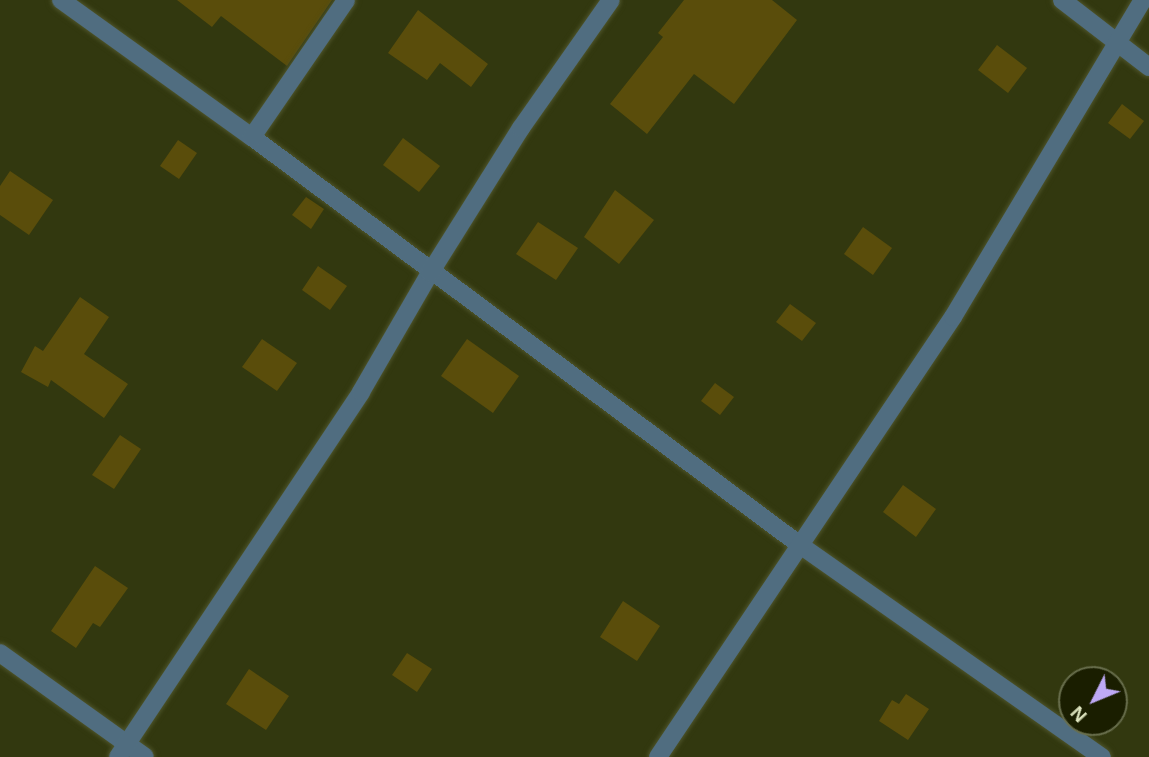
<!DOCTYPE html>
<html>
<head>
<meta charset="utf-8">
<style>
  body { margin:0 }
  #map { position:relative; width:1149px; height:757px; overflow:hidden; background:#32380f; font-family:Helvetica,sans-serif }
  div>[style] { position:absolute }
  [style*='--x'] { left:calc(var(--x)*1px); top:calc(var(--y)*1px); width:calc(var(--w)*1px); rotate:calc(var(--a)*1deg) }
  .building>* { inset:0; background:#5a4d0b }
  .roads { filter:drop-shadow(0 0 2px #4e542b) drop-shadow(0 0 2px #4e542b) }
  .minor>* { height:18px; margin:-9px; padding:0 9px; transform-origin:9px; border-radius:9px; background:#506d80 }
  span { translate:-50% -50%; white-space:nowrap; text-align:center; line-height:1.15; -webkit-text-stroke:7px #1a1e00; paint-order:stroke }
  .north { position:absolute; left:1058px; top:666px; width:70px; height:70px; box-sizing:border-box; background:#1a1e00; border:2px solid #686e4c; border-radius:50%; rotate:227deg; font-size:19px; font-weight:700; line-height:28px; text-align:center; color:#dee5bf }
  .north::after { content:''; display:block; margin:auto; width:24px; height:32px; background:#bea9f5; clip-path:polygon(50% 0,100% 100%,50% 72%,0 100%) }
</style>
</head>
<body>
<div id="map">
  <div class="building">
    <i style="clip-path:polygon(177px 0,332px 0,287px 66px,221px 16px,212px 27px)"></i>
    <i style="clip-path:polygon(684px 0,772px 0,797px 20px,734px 104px,694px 74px,647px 134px,610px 104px,663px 37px,658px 33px)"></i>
    <i style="clip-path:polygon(418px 10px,488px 64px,471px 87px,440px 63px,427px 80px,388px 53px)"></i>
    <i style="clip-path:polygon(997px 45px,1027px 68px,1008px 93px,978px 70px)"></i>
    <i style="clip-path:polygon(1122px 104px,1144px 121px,1130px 139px,1108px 123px)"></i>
    <i style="clip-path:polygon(403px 138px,440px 166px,419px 192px,383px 165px)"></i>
    <i style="clip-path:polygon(178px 140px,197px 153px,179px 179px,160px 166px)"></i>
    <i style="clip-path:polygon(10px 171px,53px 200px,29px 235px,0 215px,0 186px)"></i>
    <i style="clip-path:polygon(615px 190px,654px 220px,619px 264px,584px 237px)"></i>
    <i style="clip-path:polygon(306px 197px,324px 209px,311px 229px,292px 215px)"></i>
    <i style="clip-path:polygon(538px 222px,578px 248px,556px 280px,516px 254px)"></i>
    <i style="clip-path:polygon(863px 227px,892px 248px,873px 275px,844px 254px)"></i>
    <i style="clip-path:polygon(318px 266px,347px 286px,330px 310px,302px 290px)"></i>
    <i style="clip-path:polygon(80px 297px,109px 317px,84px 354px,128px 384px,104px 418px,51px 380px,48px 387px,21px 372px,35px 346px,43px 351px)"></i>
    <i style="clip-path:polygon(790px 304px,816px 323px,802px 341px,776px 322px)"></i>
    <i style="clip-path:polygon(262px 339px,297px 363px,277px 391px,242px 367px)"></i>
    <i style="clip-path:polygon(467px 339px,519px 376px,493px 413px,441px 376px)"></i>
    <i style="clip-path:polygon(715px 383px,734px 397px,720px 415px,701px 401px)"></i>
    <i style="clip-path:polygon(120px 435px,141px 449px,114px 489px,92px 475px)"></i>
    <i style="clip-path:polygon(903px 485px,936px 509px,916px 537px,883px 512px)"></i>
    <i style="clip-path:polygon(95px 566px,128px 588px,100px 627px,93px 623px,76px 648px,51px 631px)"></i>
    <i style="clip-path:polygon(623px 601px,660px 626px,637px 661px,600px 637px)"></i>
    <i style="clip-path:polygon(407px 653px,432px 669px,417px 692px,392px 675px)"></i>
    <i style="clip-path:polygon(249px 669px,289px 696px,266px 730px,226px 704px)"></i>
    <i style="clip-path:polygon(906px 694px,929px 709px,908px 740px,879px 721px,892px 700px,899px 704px)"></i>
  </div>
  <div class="roads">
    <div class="minor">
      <i style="--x:61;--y:0;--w:235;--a:35.7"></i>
      <i style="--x:252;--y:137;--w:683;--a:36.67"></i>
      <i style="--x:800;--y:545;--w:369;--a:35.1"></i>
      <i style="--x:1062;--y:0;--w:110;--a:37.6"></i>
      <i style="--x:252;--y:137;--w:166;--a:-55.5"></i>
      <i style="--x:0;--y:653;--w:178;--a:35.6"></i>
      <i style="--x:118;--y:757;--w:438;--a:-56.3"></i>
      <i style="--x:361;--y:392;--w:138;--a:-59.9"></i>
      <i style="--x:430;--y:273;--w:171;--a:-57.9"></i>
      <i style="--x:521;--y:128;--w:156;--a:-54.9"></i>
      <i style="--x:658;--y:757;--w:530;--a:-56.16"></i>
      <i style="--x:953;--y:317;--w:370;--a:-59.1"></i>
    </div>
  </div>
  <div class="north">N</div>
</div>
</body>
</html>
